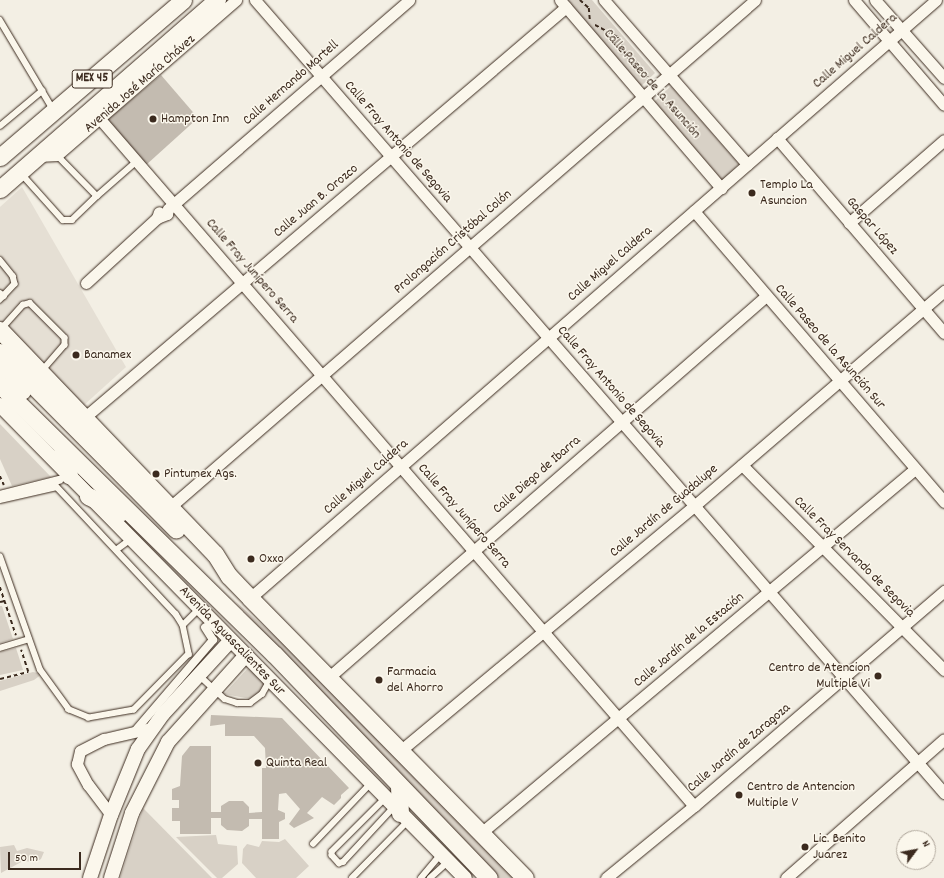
<!DOCTYPE html>
<html>
<head>
<meta charset="utf-8">
<style>
  body { margin:0 }
  #map { position:relative; width:944px; height:878px; overflow:hidden; background:#f3efe4; font-family:Dekko,sans-serif }
  div>[style] { position:absolute }
  [style*='--x'] { left:calc(var(--x)*1px); top:calc(var(--y)*1px); width:calc(var(--w)*1px); rotate:calc(var(--a)*1deg) }
  .built>* { inset:0; background:#e5dfd4 }
  .green>* { inset:0; background:#d8d1c6 }
  .building>* { inset:0; background:#c3bbb0 }
  .path>* { height:1.5px; margin-top:-0.75px; transform-origin:0; background:repeating-linear-gradient(90deg,#3b2a1e 0 4px,transparent 0 7px) }
  .roads { filter:drop-shadow(0 0 1px #3b2a1e) drop-shadow(0 0 1px #3b2a1e) }
  .service>* { height:5.5px; margin:-2.75px; padding:0 2.75px; transform-origin:2.75px; border-radius:2.75px; background:#fbf7ec }
  .pedestrian>* { height:8px; margin:-4px; padding:0 4px; transform-origin:4px; border-radius:4px; background:#fbf7ec }
  .minor>* { height:11px; margin:-5.5px; padding:0 5.5px; transform-origin:5.5px; border-radius:5.5px; background:#fbf7ec }
  .tertiary>* { height:14px; margin:-7px; padding:0 7px; transform-origin:7px; border-radius:7px; background:#fbf7ec }
  .primary>* { height:17px; margin:-8.5px; padding:0 8.5px; transform-origin:8.5px; border-radius:8.5px; background:#fbf7ec }
  .dots>* { width:11px; height:11px; translate:-50% -50%; box-sizing:border-box; border:2px solid #fbf7ec; border-radius:50% }
  span { translate:-50% -50%; white-space:nowrap; text-align:center; line-height:1.15; -webkit-text-stroke:3px #fbf7ec; paint-order:stroke }
  .shield-label span { padding:1px 3px; background:#fbf7ec; border:1px solid; border-radius:3px; -webkit-text-stroke-width:0 }
  .shield-label { font-size:13px; color:#3b2a1e; font-weight:700 }
  .street-label { font-size:14px; color:#3b2a1e }
  .poi-label { font-size:14px; color:#3b2a1e }
  .left { translate:0 -50%; text-align:left }
  .right { translate:-100% -50%; text-align:right }
  .north { position:absolute; left:896px; top:830px; width:40px; height:40px; box-sizing:border-box; background:#fbf7ec; border:1px solid #aea59a; border-radius:50%; rotate:58deg; font-size:11px; font-weight:700; line-height:16px; text-align:center; color:#3b2a1e }
  .north::after { content:''; display:block; margin:auto; width:14px; height:18px; background:#3b2a1e; clip-path:polygon(50% 0,100% 100%,50% 72%,0 100%) }
  .scale { position:absolute; left:8px; top:852px; width:73px; height:18px; box-sizing:border-box; border:2px solid #3b2a1e; border-top:0; padding-left:5px; font-size:12px; line-height:14px; white-space:nowrap; color:#3b2a1e; -webkit-text-stroke:3px #fbf7ec; paint-order:stroke }
</style>
</head>
<body>
<div id="map">
  <div class="built">
    <i style="clip-path:polygon(22px 187px,126px 367px,83px 406px,0 321px,0 207px)"></i>
  </div>
  <div class="green">
    <i style="clip-path:polygon(566px 0,592px 0,655px 73px,640px 87px)"></i>
    <i style="clip-path:polygon(671px 86px,739px 164px,722px 181px,654px 102px)"></i>
    <i style="clip-path:polygon(0 424px,51px 477px,12px 486px,0 459px)"></i>
    <i style="clip-path:polygon(236px 602px,310px 667px,517px 878px,499px 878px,301px 675px)"></i>
    <i style="clip-path:polygon(0 606px,2px 606px,13px 639px,0 643px)"></i>
    <i style="clip-path:polygon(16px 648px,23px 670px,0 675px,0 652px)"></i>
    <i style="clip-path:polygon(248px 668px,266px 683px,259px 693px,251px 699px,224px 694px)"></i>
    <i style="clip-path:polygon(33px 672px,42px 674px,34px 680px,0 691px,0 681px)"></i>
    <i style="clip-path:polygon(143px 808px,212px 878px,120px 878px)"></i>
    <i style="clip-path:polygon(216px 835px,218px 844px,237px 846px,238px 864px,222px 878px,217px 878px,176px 837px)"></i>
    <i style="clip-path:polygon(285px 839px,309px 866px,296px 878px,256px 878px,242px 863px,243px 849px,247px 844px,259px 847px,262px 841px,279px 842px)"></i>
    <i style="clip-path:polygon(14px 845px,17px 851px,27px 848px,44px 852px,41px 859px,36px 862px,23px 861px,1px 873px,0 847px)"></i>
  </div>
  <div class="building">
    <i style="clip-path:polygon(161px 75px,198px 118px,146px 165px,107px 120px)"></i>
    <i style="clip-path:polygon(211px 715px,282px 718px,349px 788px,341px 795px,341px 798px,334px 805px,322px 797px,307px 813px,314px 818px,294px 828px,289px 824px,300px 809px,286px 793px,279px 794px,278px 810px,285px 813px,285px 819px,279px 822px,279px 839px,262px 839px,262px 819px,249px 819px,249px 826px,242px 831px,227px 830px,221px 825px,221px 818px,211px 818px,211px 834px,180px 834px,180px 821px,172px 821px,172px 808px,179px 808px,179px 800px,172px 800px,172px 789px,180px 786px,182px 756px,190px 746px,211px 746px,211px 812px,221px 812px,221px 806px,229px 801px,243px 801px,249px 807px,249px 813px,262px 812px,262px 768px,266px 768px,265px 748px,254px 736px,225px 736px,225px 724px,210px 726px)"></i>
  </div>
  <div class="path">
    <i style="--x:580;--y:0;--w:12;--a:42"></i>
    <i style="--x:589;--y:8;--w:12;--a:85"></i>
    <i style="--x:595;--y:25;--w:26;--a:28"></i>
    <i style="--x:618;--y:37;--w:22;--a:66"></i>
    <i style="--x:627;--y:57;--w:12;--a:31"></i>
    <i style="--x:637;--y:63;--w:20;--a:53"></i>
    <i style="--x:0;--y:476;--w:10;--a:66"></i>
    <i style="--x:0;--y:587;--w:51;--a:71.6"></i>
    <i style="--x:0;--y:602;--w:5;--a:-11"></i>
    <i style="--x:0;--y:679;--w:29;--a:-14"></i>
    <i style="--x:28;--y:672;--w:23;--a:-108"></i>
  </div>
  <div class="roads">
    <div class="service">
      <i style="--x:0;--y:20;--w:104;--a:59.2"></i>
      <i style="--x:0;--y:126;--w:55;--a:-39.8"></i>
      <i style="--x:57;--y:155;--w:57;--a:45.7"></i>
      <i style="--x:97;--y:196;--w:53;--a:-41.2"></i>
      <i style="--x:21;--y:173;--w:63;--a:48.2"></i>
      <i style="--x:63;--y:220;--w:9;--a:0"></i>
      <i style="--x:72;--y:220;--w:35;--a:-44"></i>
      <i style="--x:0;--y:260;--w:21;--a:51"></i>
      <i style="--x:13;--y:276;--w:8;--a:76"></i>
      <i style="--x:15;--y:284;--w:16;--a:133"></i>
      <i style="--x:0;--y:293;--w:5;--a:37"></i>
      <i style="--x:4;--y:296;--w:6;--a:135"></i>
      <i style="--x:2;--y:328;--w:31;--a:-48"></i>
      <i style="--x:23;--y:305;--w:7;--a:-16"></i>
      <i style="--x:30;--y:303;--w:49;--a:45"></i>
      <i style="--x:65;--y:338;--w:7;--a:90"></i>
      <i style="--x:65;--y:345;--w:33;--a:131"></i>
      <i style="--x:0;--y:500;--w:58;--a:-12.8"></i>
      <i style="--x:57;--y:487;--w:174;--a:46.9"></i>
      <i style="--x:176;--y:614;--w:13;--a:58"></i>
      <i style="--x:183;--y:625;--w:30;--a:78"></i>
      <i style="--x:189;--y:654;--w:78;--a:134.5"></i>
      <i style="--x:134;--y:710;--w:46;--a:169.9"></i>
      <i style="--x:89;--y:718;--w:22;--a:-158"></i>
      <i style="--x:69;--y:710;--w:49;--a:-125.9"></i>
      <i style="--x:40;--y:670;--w:120;--a:-109.5"></i>
      <i style="--x:116;--y:550;--w:19;--a:-36"></i>
      <i style="--x:183;--y:625;--w:24;--a:-45"></i>
      <i style="--x:0;--y:648;--w:30;--a:-17"></i>
      <i style="--x:199;--y:675;--w:35;--a:43"></i>
      <i style="--x:225;--y:699;--w:13;--a:18"></i>
      <i style="--x:237;--y:703;--w:13;--a:0"></i>
      <i style="--x:250;--y:703;--w:15;--a:-37"></i>
      <i style="--x:262;--y:694;--w:16;--a:-60"></i>
      <i style="--x:386;--y:798;--w:76;--a:135"></i>
      <i style="--x:332;--y:852;--w:3;--a:90"></i>
      <i style="--x:332;--y:855;--w:11;--a:49"></i>
      <i style="--x:339;--y:863;--w:4;--a:-14"></i>
      <i style="--x:343;--y:862;--w:75;--a:-47.2"></i>
      <i style="--x:313;--y:844;--w:84;--a:-46.4"></i>
      <i style="--x:352;--y:878;--w:80;--a:-45.5"></i>
      <i style="--x:421;--y:878;--w:31;--a:-50"></i>
      <i style="--x:430;--y:878;--w:24;--a:-42"></i>
    </div>
    <div class="pedestrian">
      <i style="--x:0;--y:495;--w:61;--a:-14.3"></i>
      <i style="--x:135;--y:731;--w:120;--a:-49.4"></i>
      <i style="--x:213;--y:640;--w:15;--a:-122"></i>
    </div>
    <div class="minor">
      <i style="--x:255;--y:0;--w:1051;--a:49.01"></i>
      <i style="--x:560;--y:0;--w:248;--a:49.4"></i>
      <i style="--x:604;--y:0;--w:218;--a:48.9"></i>
      <i style="--x:854;--y:0;--w:138;--a:49.4"></i>
      <i style="--x:875;--y:0;--w:104;--a:48.5"></i>
      <i style="--x:100;--y:119;--w:908;--a:49.15"></i>
      <i style="--x:777;--y:138;--w:257;--a:49.4"></i>
      <i style="--x:38;--y:156;--w:19;--a:-3"></i>
      <i style="--x:57;--y:155;--w:237;--a:-40.9"></i>
      <i style="--x:694;--y:211;--w:384;--a:49.3"></i>
      <i style="--x:157;--y:218;--w:11;--a:-22"></i>
      <i style="--x:167;--y:214;--w:5;--a:-79"></i>
      <i style="--x:168;--y:209;--w:319;--a:-40.9"></i>
      <i style="--x:849;--y:223;--w:126;--a:-41.1"></i>
      <i style="--x:86;--y:283;--w:96;--a:-42.5"></i>
      <i style="--x:157;--y:218;--w:6;--a:-72"></i>
      <i style="--x:85;--y:417;--w:632;--a:-40.44"></i>
      <i style="--x:742;--y:465;--w:288;--a:45.4"></i>
      <i style="--x:170;--y:507;--w:774;--a:-40.91"></i>
      <i style="--x:250;--y:598;--w:910;--a:-41.08"></i>
      <i style="--x:328;--y:678;--w:581;--a:-41.09"></i>
      <i style="--x:400;--y:751;--w:383;--a:-39.8"></i>
      <i style="--x:694;--y:506;--w:330;--a:-40.7"></i>
      <i style="--x:111;--y:815;--w:38;--a:-127"></i>
      <i style="--x:88;--y:785;--w:24;--a:-118"></i>
      <i style="--x:77;--y:764;--w:13;--a:-77"></i>
      <i style="--x:80;--y:751;--w:27;--a:-27"></i>
      <i style="--x:104;--y:739;--w:48;--a:-13.2"></i>
      <i style="--x:481;--y:833;--w:566;--a:-39.99"></i>
      <i style="--x:606;--y:878;--w:114;--a:-39.3"></i>
      <i style="--x:694;--y:806;--w:330;--a:-40.7"></i>
      <i style="--x:786;--y:878;--w:210;--a:-41.3"></i>
    </div>
    <div class="tertiary">
      <i style="--x:0;--y:405;--w:663;--a:45.49"></i>
      <i style="--x:90;--y:878;--w:66;--a:-71.6"></i>
      <i style="--x:111;--y:815;--w:71;--a:-67.8"></i>
      <i style="--x:138;--y:749;--w:43;--a:-54.5"></i>
      <i style="--x:163;--y:714;--w:100;--a:-47.4"></i>
      <i style="--x:111;--y:878;--w:68;--a:-72.1"></i>
      <i style="--x:132;--y:813;--w:80;--a:-63.1"></i>
      <i style="--x:168;--y:742;--w:117;--a:-48.1"></i>
    </div>
    <div class="primary">
      <i style="--x:0;--y:157;--w:241;--a:-40.6"></i>
      <i style="--x:0;--y:189;--w:288;--a:-41.1"></i>
      <i style="--x:0;--y:330;--w:310;--a:46.2"></i>
      <i style="--x:215;--y:554;--w:26;--a:58"></i>
      <i style="--x:229;--y:576;--w:30;--a:46"></i>
      <i style="--x:250;--y:598;--w:392;--a:45.5"></i>
      <i style="--x:0;--y:352;--w:250;--a:45.2"></i>
      <i style="--x:0;--y:369;--w:31;--a:45"></i>
      <i style="--x:0;--y:385;--w:384;--a:44.5"></i>
      <i style="--x:274;--y:654;--w:310;--a:46.2"></i>
      <i style="--x:62;--y:447;--w:29;--a:76"></i>
      <i style="--x:88;--y:496;--w:37;--a:26"></i>
      <i style="--x:399;--y:786;--w:27;--a:88"></i>
    </div>
  </div>
  <div class="dots">
    <i style="left:153px;top:119px;background:#3b2a1e"></i>
    <i style="left:752px;top:193px;background:#3b2a1e"></i>
    <i style="left:76px;top:355px;background:#3b2a1e"></i>
    <i style="left:156px;top:474px;background:#3b2a1e"></i>
    <i style="left:251px;top:559px;background:#3b2a1e"></i>
    <i style="left:878px;top:676px;background:#3b2a1e"></i>
    <i style="left:379px;top:680px;background:#3b2a1e"></i>
    <i style="left:258px;top:763px;background:#3b2a1e"></i>
    <i style="left:739px;top:795px;background:#3b2a1e"></i>
    <i style="left:805px;top:847px;background:#3b2a1e"></i>
  </div>
  <div class="shield-label">
    <span style="left:92px;top:79px">MEX 45</span>
  </div>
  <div class="street-label">
    <span style="left:855px;top:51px;rotate:-41deg">Calle Miguel Caldera</span>
    <span style="left:291px;top:83px;rotate:-41deg">Calle Hernando Martell</span>
    <span style="left:140px;top:84px;rotate:-41deg">Avenida José María Chávez</span>
    <span style="left:652px;top:84px;rotate:49deg">Calle Paseo de la Asunción</span>
    <span style="left:398px;top:142px;rotate:49deg">Calle Fray Antonio de Segovia</span>
    <span style="left:316px;top:201px;rotate:-40deg">Calle Juan B. Orozco</span>
    <span style="left:872px;top:226px;rotate:49deg">Gaspar López</span>
    <span style="left:453px;top:242px;rotate:-41deg">Prolongación Cristóbal Colón</span>
    <span style="left:610px;top:264px;rotate:-41deg">Calle Miguel Caldera</span>
    <span style="left:252px;top:271px;rotate:49deg">Calle Fray Junípero Serra</span>
    <span style="left:830px;top:347px;rotate:49deg">Calle Paseo de la Asunción Sur</span>
    <span style="left:611px;top:387px;rotate:49deg">Calle Fray Antonio de Segovia</span>
    <span style="left:537px;top:475px;rotate:-41deg">Calle Diego de Ibarra</span>
    <span style="left:366px;top:477px;rotate:-41deg">Calle Miguel Caldera</span>
    <span style="left:664px;top:511px;rotate:-40deg">Calle Jardín de Guadalupe</span>
    <span style="left:464px;top:516px;rotate:49deg">Calle Fray Junípero Serra</span>
    <span style="left:854px;top:557px;rotate:45deg">Calle Fray Servando de Segovia</span>
    <span style="left:689px;top:640px;rotate:-40deg">Calle Jardín de la Estación</span>
    <span style="left:232px;top:641px;rotate:46deg">Avenida Aguascalientes Sur</span>
    <span style="left:739px;top:748px;rotate:-40deg">Calle Jardín de Zaragoza</span>
  </div>
  <div class="poi-label">
    <span class="left" style="left:161px;top:119px">Hampton Inn</span>
    <span class="left" style="left:760px;top:193px">Templo La<br>Asuncion</span>
    <span class="left" style="left:84px;top:355px">Banamex</span>
    <span class="left" style="left:164px;top:474px">Pintumex Ags.</span>
    <span class="left" style="left:259px;top:559px">Oxxo</span>
    <span class="right" style="left:870px;top:676px">Centro de Atencion<br>Multiple Vi</span>
    <span class="left" style="left:387px;top:680px">Farmacia<br>del Ahorro</span>
    <span class="left" style="left:266px;top:763px">Quinta Real</span>
    <span class="left" style="left:747px;top:795px">Centro de Antencion<br>Multiple V</span>
    <span class="left" style="left:813px;top:847px">Lic. Benito<br>Juarez</span>
  </div>
  <div class="north">N</div>
  <div class="scale">50 m</div>
</div>
</body>
</html>
